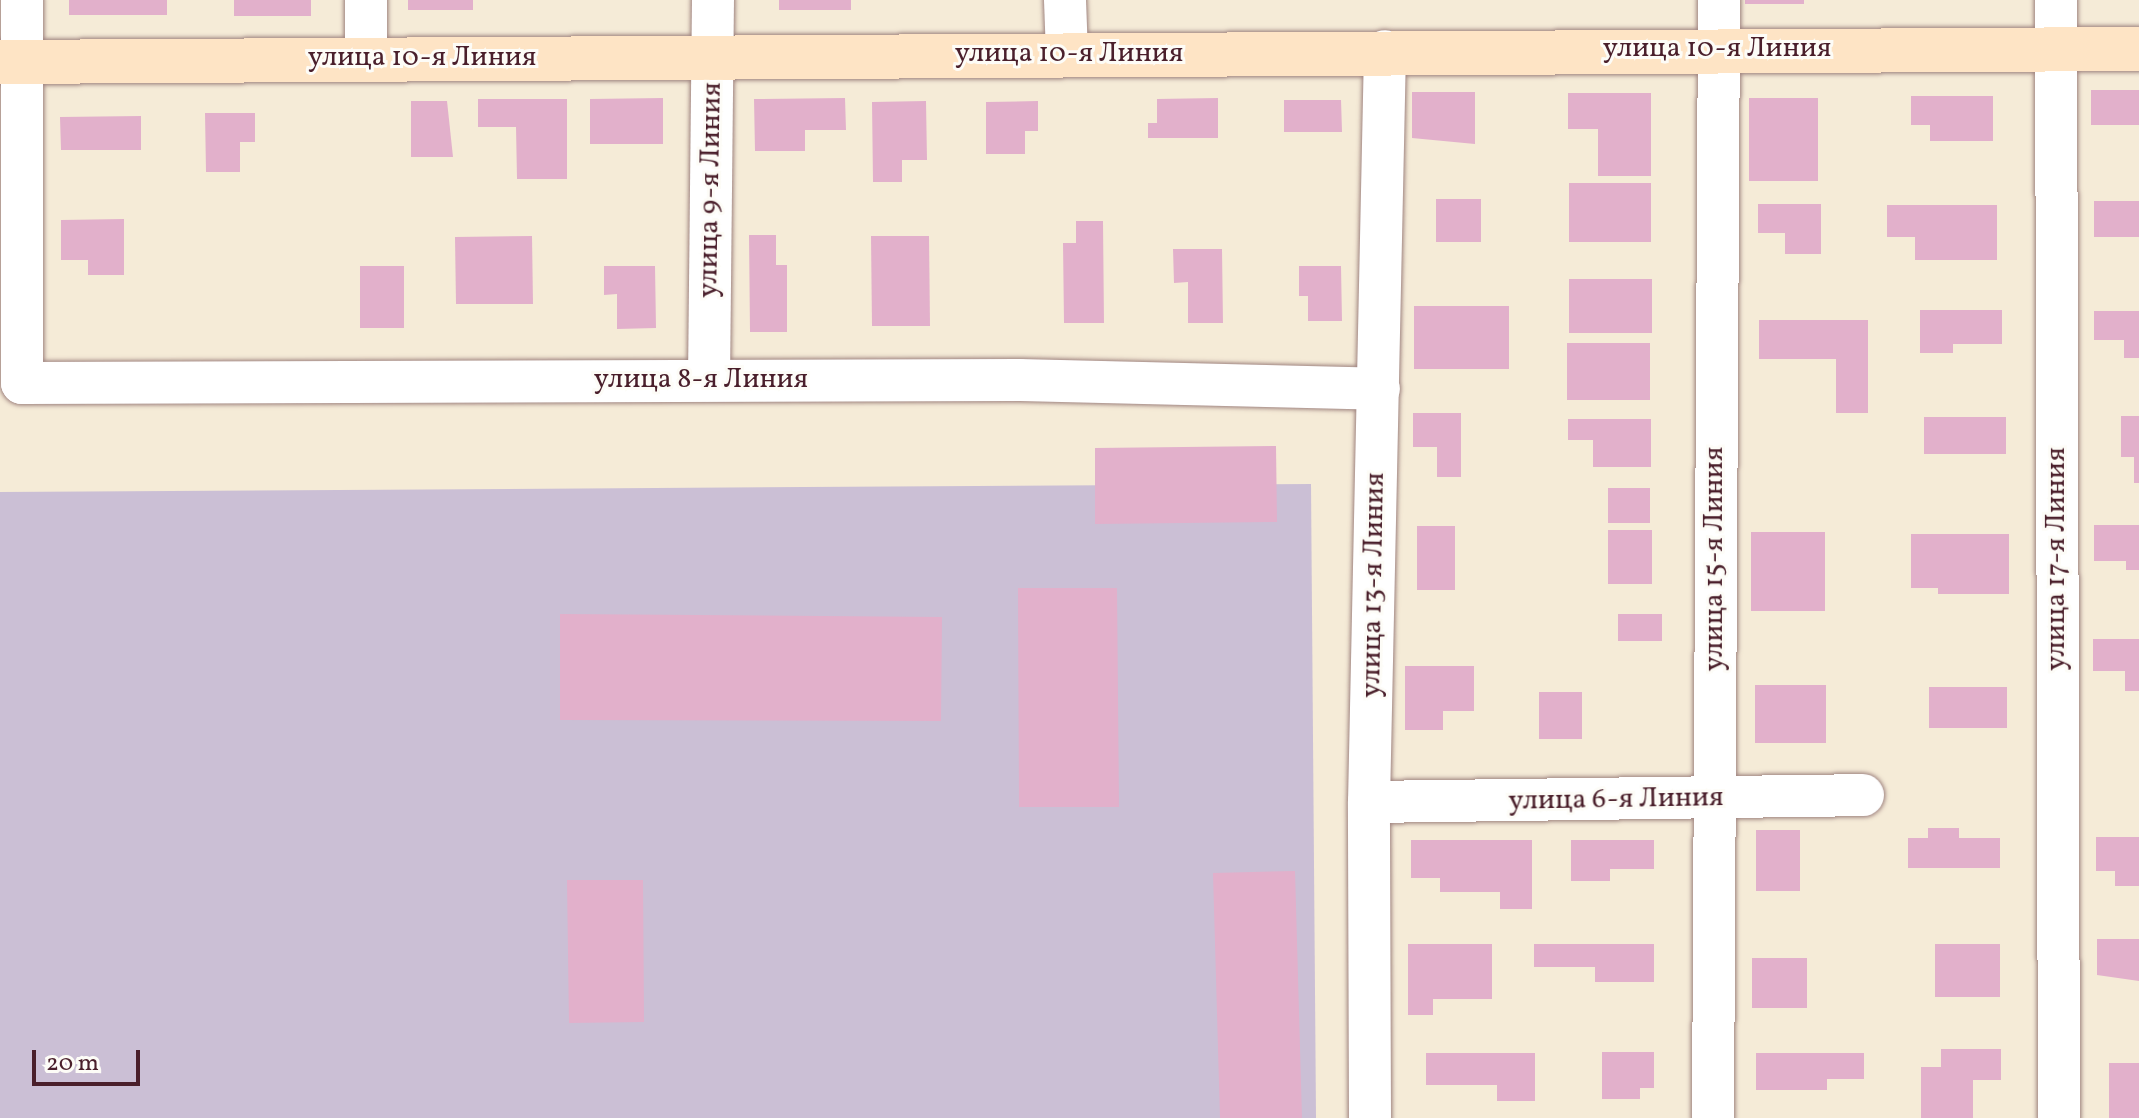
<!DOCTYPE html>
<html>
<head>
<meta charset="utf-8">
<style>
  body { margin:0 }
  #map { position:relative; width:2139px; height:1118px; overflow:hidden; background:#f5ebd7; font-family:Vollkorn,serif }
  div>[style] { position:absolute }
  [style*='--x'] { left:calc(var(--x)*1px); top:calc(var(--y)*1px); width:calc(var(--w)*1px); rotate:calc(var(--a)*1deg) }
  .industrial>* { inset:0; background:#cbbfd5 }
  .building>* { inset:0; background:#e2b0cb }
  .roads { filter:drop-shadow(0 0 2px #a08581) drop-shadow(0 0 2px #a08581) }
  .street>* { height:42px; margin:-21px; padding:0 21px; transform-origin:21px; border-radius:21px; background:#fff }
  .secondary>* { height:44px; margin:-22px; padding:0 22px; transform-origin:22px; border-radius:22px; background:#fee4c5 }
  span { translate:-50% -50%; white-space:nowrap; text-align:center; line-height:1.15; -webkit-text-stroke:6px #fdfcf7; paint-order:stroke }
  .street-label { font-size:28px; color:#4a1f2b }
  .scale { position:absolute; left:32px; top:1050px; width:108px; height:36px; box-sizing:border-box; border:4px solid #4a1f2b; border-top:0; padding-left:10px; font-size:24px; line-height:28px; white-space:nowrap; color:#4a1f2b; -webkit-text-stroke:6px #fdfcf7; paint-order:stroke }
</style>
</head>
<body>
<div id="map">
  <div class="industrial">
    <i style="clip-path:polygon(1311px 484px,1316px 1118px,0 1118px,0 492px)"></i>
  </div>
  <div class="building">
    <i style="clip-path:polygon(69px 0,167px 0,167px 15px,69px 15px)"></i>
    <i style="clip-path:polygon(234px 0,311px 0,311px 16px,234px 16px)"></i>
    <i style="clip-path:polygon(408px 0,473px 0,473px 10px,408px 10px)"></i>
    <i style="clip-path:polygon(779px 0,851px 0,851px 10px,779px 10px)"></i>
    <i style="clip-path:polygon(1745px 0,1804px 0,1804px 4px,1745px 4px)"></i>
    <i style="clip-path:polygon(2091px 90px,2139px 90px,2139px 125px,2091px 125px)"></i>
    <i style="clip-path:polygon(1412px 92px,1475px 92px,1475px 144px,1412px 138px)"></i>
    <i style="clip-path:polygon(1568px 93px,1651px 93px,1651px 176px,1598px 176px,1598px 129px,1568px 129px)"></i>
    <i style="clip-path:polygon(1911px 96px,1993px 96px,1993px 141px,1930px 141px,1930px 125px,1911px 125px)"></i>
    <i style="clip-path:polygon(663px 98px,663px 144px,590px 144px,590px 99px)"></i>
    <i style="clip-path:polygon(845px 98px,846px 130px,805px 130px,805px 151px,755px 151px,754px 99px)"></i>
    <i style="clip-path:polygon(1218px 98px,1218px 138px,1148px 138px,1148px 123px,1157px 123px,1157px 99px)"></i>
    <i style="clip-path:polygon(1749px 98px,1818px 98px,1818px 181px,1749px 181px)"></i>
    <i style="clip-path:polygon(478px 99px,567px 99px,567px 179px,517px 179px,516px 127px,478px 127px)"></i>
    <i style="clip-path:polygon(1284px 100px,1341px 100px,1342px 132px,1284px 132px)"></i>
    <i style="clip-path:polygon(411px 101px,447px 101px,453px 157px,411px 157px)"></i>
    <i style="clip-path:polygon(926px 101px,927px 160px,902px 160px,902px 182px,873px 182px,872px 102px)"></i>
    <i style="clip-path:polygon(1038px 101px,1038px 131px,1025px 131px,1025px 154px,986px 154px,986px 102px)"></i>
    <i style="clip-path:polygon(205px 113px,255px 113px,255px 142px,240px 142px,240px 172px,206px 172px)"></i>
    <i style="clip-path:polygon(141px 116px,141px 150px,61px 150px,60px 117px)"></i>
    <i style="clip-path:polygon(1569px 183px,1651px 183px,1651px 242px,1569px 242px)"></i>
    <i style="clip-path:polygon(1436px 199px,1481px 199px,1481px 242px,1436px 242px)"></i>
    <i style="clip-path:polygon(2094px 201px,2139px 201px,2139px 237px,2094px 237px)"></i>
    <i style="clip-path:polygon(1758px 204px,1821px 204px,1821px 254px,1785px 254px,1785px 233px,1758px 233px)"></i>
    <i style="clip-path:polygon(1887px 205px,1997px 205px,1997px 260px,1915px 260px,1915px 237px,1887px 237px)"></i>
    <i style="clip-path:polygon(124px 219px,124px 275px,88px 275px,88px 260px,61px 260px,61px 220px)"></i>
    <i style="clip-path:polygon(1076px 221px,1103px 221px,1104px 323px,1064px 323px,1063px 243px,1076px 243px)"></i>
    <i style="clip-path:polygon(749px 235px,776px 235px,776px 265px,787px 265px,787px 332px,750px 332px)"></i>
    <i style="clip-path:polygon(532px 236px,533px 304px,456px 304px,455px 237px)"></i>
    <i style="clip-path:polygon(871px 236px,929px 236px,930px 326px,872px 326px)"></i>
    <i style="clip-path:polygon(1173px 249px,1222px 249px,1223px 323px,1188px 323px,1188px 282px,1174px 283px)"></i>
    <i style="clip-path:polygon(360px 266px,404px 266px,404px 328px,360px 328px)"></i>
    <i style="clip-path:polygon(604px 266px,655px 266px,656px 328px,617px 329px,617px 294px,604px 295px)"></i>
    <i style="clip-path:polygon(1299px 266px,1341px 266px,1342px 321px,1308px 321px,1308px 296px,1299px 296px)"></i>
    <i style="clip-path:polygon(1569px 279px,1652px 279px,1652px 333px,1569px 333px)"></i>
    <i style="clip-path:polygon(1414px 306px,1509px 306px,1509px 369px,1414px 369px)"></i>
    <i style="clip-path:polygon(1920px 310px,2002px 310px,2002px 344px,1953px 344px,1953px 353px,1920px 353px)"></i>
    <i style="clip-path:polygon(2094px 311px,2139px 311px,2139px 358px,2124px 358px,2124px 340px,2094px 340px)"></i>
    <i style="clip-path:polygon(1759px 320px,1868px 320px,1868px 413px,1836px 413px,1836px 359px,1759px 359px)"></i>
    <i style="clip-path:polygon(1567px 343px,1650px 343px,1650px 400px,1567px 400px)"></i>
    <i style="clip-path:polygon(1413px 413px,1461px 413px,1461px 477px,1437px 477px,1437px 447px,1413px 447px)"></i>
    <i style="clip-path:polygon(2121px 416px,2139px 416px,2139px 483px,2134px 483px,2134px 457px,2121px 457px)"></i>
    <i style="clip-path:polygon(1924px 417px,2006px 417px,2006px 454px,1924px 454px)"></i>
    <i style="clip-path:polygon(1568px 419px,1651px 419px,1651px 467px,1593px 467px,1593px 440px,1568px 440px)"></i>
    <i style="clip-path:polygon(1276px 446px,1277px 522px,1095px 524px,1095px 448px)"></i>
    <i style="clip-path:polygon(1608px 488px,1650px 488px,1650px 523px,1608px 523px)"></i>
    <i style="clip-path:polygon(2094px 525px,2139px 525px,2139px 570px,2126px 570px,2126px 561px,2094px 561px)"></i>
    <i style="clip-path:polygon(1417px 526px,1455px 526px,1455px 590px,1417px 590px)"></i>
    <i style="clip-path:polygon(1608px 530px,1652px 530px,1652px 584px,1608px 584px)"></i>
    <i style="clip-path:polygon(1751px 532px,1825px 532px,1825px 611px,1751px 611px)"></i>
    <i style="clip-path:polygon(1911px 534px,2009px 534px,2009px 594px,1938px 594px,1938px 588px,1911px 588px)"></i>
    <i style="clip-path:polygon(1018px 588px,1117px 588px,1119px 807px,1019px 807px)"></i>
    <i style="clip-path:polygon(560px 614px,942px 617px,941px 721px,560px 720px)"></i>
    <i style="clip-path:polygon(1618px 614px,1662px 614px,1662px 641px,1618px 641px)"></i>
    <i style="clip-path:polygon(2093px 639px,2139px 639px,2139px 691px,2125px 691px,2125px 671px,2093px 671px)"></i>
    <i style="clip-path:polygon(1405px 666px,1474px 666px,1474px 711px,1443px 711px,1443px 730px,1405px 730px)"></i>
    <i style="clip-path:polygon(1755px 685px,1826px 685px,1826px 743px,1755px 743px)"></i>
    <i style="clip-path:polygon(1929px 687px,2007px 687px,2007px 728px,1929px 728px)"></i>
    <i style="clip-path:polygon(1539px 692px,1582px 692px,1582px 739px,1539px 739px)"></i>
    <i style="clip-path:polygon(1928px 828px,1959px 828px,1959px 838px,2000px 838px,2000px 868px,1908px 868px,1908px 838px,1928px 838px)"></i>
    <i style="clip-path:polygon(1756px 830px,1800px 830px,1800px 891px,1756px 891px)"></i>
    <i style="clip-path:polygon(2096px 837px,2139px 837px,2139px 886px,2115px 886px,2115px 871px,2096px 871px)"></i>
    <i style="clip-path:polygon(1411px 840px,1532px 840px,1532px 909px,1500px 909px,1500px 892px,1440px 892px,1440px 878px,1411px 878px)"></i>
    <i style="clip-path:polygon(1571px 840px,1654px 840px,1654px 869px,1610px 869px,1610px 881px,1571px 881px)"></i>
    <i style="clip-path:polygon(1295px 871px,1302px 1118px,1220px 1118px,1213px 873px)"></i>
    <i style="clip-path:polygon(567px 880px,643px 880px,644px 1022px,569px 1023px)"></i>
    <i style="clip-path:polygon(2097px 939px,2139px 939px,2139px 981px,2097px 975px)"></i>
    <i style="clip-path:polygon(1408px 944px,1492px 944px,1492px 999px,1433px 999px,1433px 1015px,1408px 1015px)"></i>
    <i style="clip-path:polygon(1534px 944px,1654px 944px,1654px 982px,1595px 982px,1595px 967px,1534px 967px)"></i>
    <i style="clip-path:polygon(1935px 944px,2000px 944px,2000px 997px,1935px 997px)"></i>
    <i style="clip-path:polygon(1752px 958px,1807px 958px,1807px 1008px,1752px 1008px)"></i>
    <i style="clip-path:polygon(1941px 1049px,2001px 1049px,2001px 1080px,1973px 1080px,1973px 1118px,1921px 1118px,1921px 1067px,1941px 1067px)"></i>
    <i style="clip-path:polygon(1602px 1052px,1654px 1052px,1654px 1088px,1640px 1088px,1640px 1099px,1602px 1099px)"></i>
    <i style="clip-path:polygon(1426px 1053px,1535px 1053px,1535px 1101px,1497px 1101px,1497px 1085px,1426px 1085px)"></i>
    <i style="clip-path:polygon(1756px 1053px,1864px 1053px,1864px 1079px,1827px 1079px,1827px 1090px,1756px 1090px)"></i>
    <i style="clip-path:polygon(2109px 1063px,2139px 1063px,2139px 1118px,2109px 1118px)"></i>
  </div>
  <div class="roads">
    <div class="street">
      <i style="--x:22;--y:0;--w:383;--a:90"></i>
      <i style="--x:22;--y:383;--w:997;--a:-0.17"></i>
      <i style="--x:1019;--y:380;--w:360;--a:1.4"></i>
      <i style="--x:1065;--y:0;--w:54;--a:87.9"></i>
      <i style="--x:2056;--y:0;--w:1118;--a:89.85"></i>
      <i style="--x:366;--y:58;--w:58;--a:-90"></i>
      <i style="--x:709;--y:380;--w:380;--a:-89.4"></i>
      <i style="--x:1369;--y:802;--w:494;--a:-0.8"></i>
      <i style="--x:1370;--y:1118;--w:316;--a:-90.2"></i>
      <i style="--x:1369;--y:802;--w:751;--a:-88.78"></i>
      <i style="--x:1713;--y:1118;--w:1118;--a:-89.69"></i>
    </div>
    <div class="secondary">
      <i style="--x:0;--y:62;--w:2139;--a:-0.35"></i>
    </div>
  </div>
  <div class="street-label">
    <span style="left:1717px;top:49px">улица 10-я Линия</span>
    <span style="left:1069px;top:54px">улица 10-я Линия</span>
    <span style="left:422px;top:58px">улица 10-я Линия</span>
    <span style="left:711px;top:190px;rotate:-89deg">улица 9-я Линия</span>
    <span style="left:701px;top:380px">улица 8-я Линия</span>
    <span style="left:1715px;top:559px;rotate:-90deg">улица 15-я Линия</span>
    <span style="left:2057px;top:559px;rotate:-90deg">улица 17-я Линия</span>
    <span style="left:1374px;top:585px;rotate:-89deg">улица 13-я Линия</span>
    <span style="left:1616px;top:800px;rotate:-1deg">улица 6-я Линия</span>
  </div>
  <div class="scale">20 m</div>
</div>
</body>
</html>
